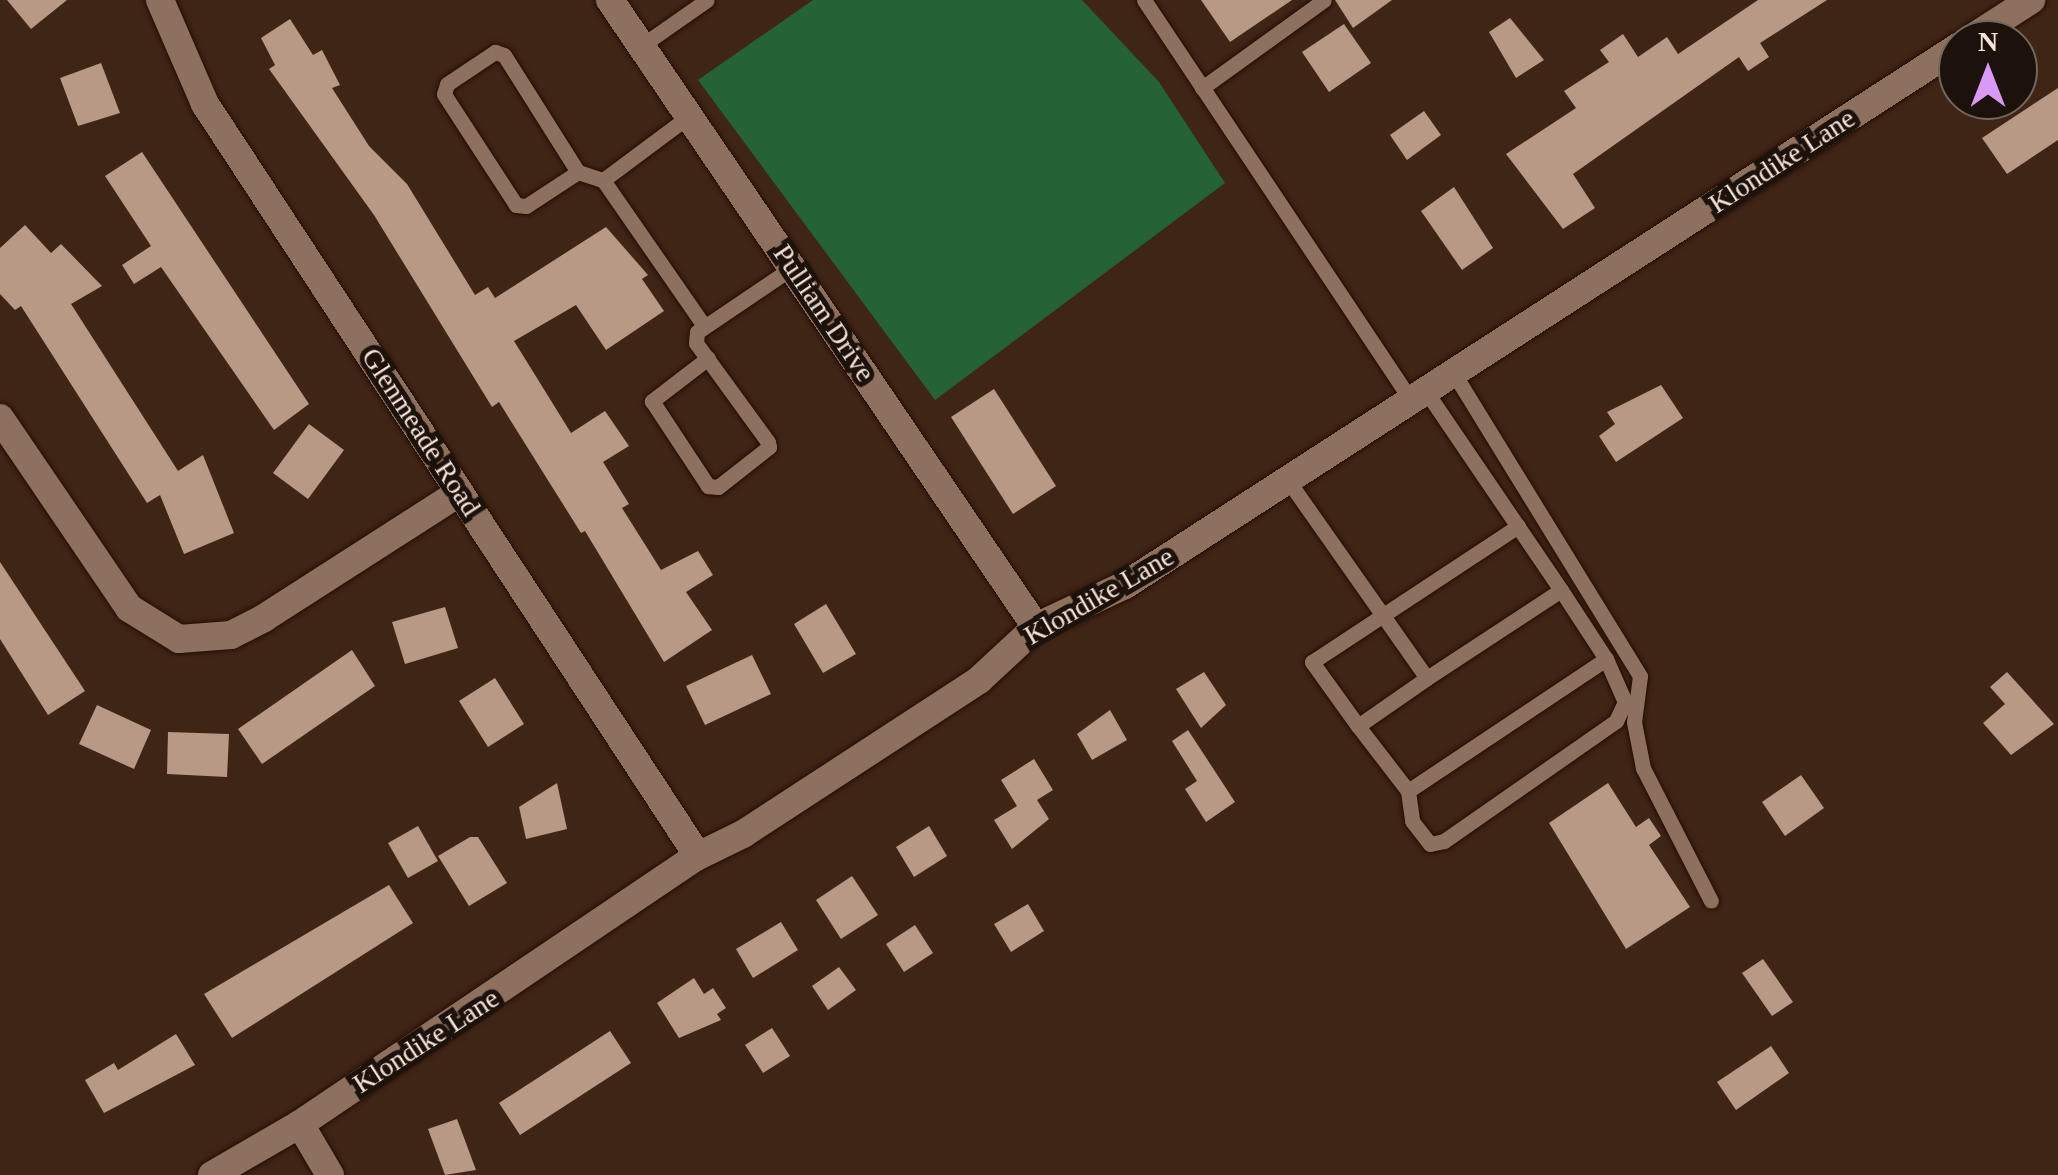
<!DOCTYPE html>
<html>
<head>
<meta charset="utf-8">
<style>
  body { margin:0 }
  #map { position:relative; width:2058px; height:1175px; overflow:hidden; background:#3f2516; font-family:Georgia,serif }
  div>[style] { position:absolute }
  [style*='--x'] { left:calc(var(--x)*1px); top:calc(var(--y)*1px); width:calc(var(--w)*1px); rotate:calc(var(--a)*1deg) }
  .green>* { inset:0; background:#256235 }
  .building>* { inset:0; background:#b79985 }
  .roads { filter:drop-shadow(0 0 2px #240e02) drop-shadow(0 0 2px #240e02) }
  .service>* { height:15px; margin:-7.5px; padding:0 7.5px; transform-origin:7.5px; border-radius:7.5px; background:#8e705f }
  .minor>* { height:28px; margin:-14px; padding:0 14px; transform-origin:14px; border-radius:14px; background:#8e705f }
  .tertiary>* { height:28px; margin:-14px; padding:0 14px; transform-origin:14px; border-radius:14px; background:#8e705f }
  span { translate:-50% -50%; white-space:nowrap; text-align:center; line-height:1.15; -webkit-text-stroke:10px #1d120b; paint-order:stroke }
  .street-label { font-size:28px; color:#f5e3da }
  .north { position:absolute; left:1938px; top:20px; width:100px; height:100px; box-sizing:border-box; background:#1d120b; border:2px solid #73665e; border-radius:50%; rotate:0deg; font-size:28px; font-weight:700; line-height:40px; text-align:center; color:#f5e3da }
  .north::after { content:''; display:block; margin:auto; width:35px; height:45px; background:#d99af7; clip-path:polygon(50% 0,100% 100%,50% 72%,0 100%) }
</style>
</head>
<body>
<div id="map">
  <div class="green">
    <i style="clip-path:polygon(813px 0,1082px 0,1159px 82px,1225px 183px,935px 400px,698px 80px)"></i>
  </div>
  <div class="building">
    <i style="clip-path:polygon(7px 0,67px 0,31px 29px)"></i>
    <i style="clip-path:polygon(1201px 0,1292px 0,1230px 42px)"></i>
    <i style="clip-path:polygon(1335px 0,1392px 0,1353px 28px)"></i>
    <i style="clip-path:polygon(1758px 0,1827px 0,1760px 43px,1769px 57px,1748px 71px,1739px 57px,1573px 174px,1595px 208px,1563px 229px,1506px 154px,1576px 108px,1564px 91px,1609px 62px,1600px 50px,1623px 34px,1638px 57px,1667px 37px,1678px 54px)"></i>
    <i style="clip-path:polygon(1510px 18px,1544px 60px,1516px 78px,1489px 32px)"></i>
    <i style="clip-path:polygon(290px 19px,313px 55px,322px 50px,340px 85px,332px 88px,369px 146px,407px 184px,475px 295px,488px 287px,495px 298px,606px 227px,648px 275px,642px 279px,664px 311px,606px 350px,576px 305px,514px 341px,571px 433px,605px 411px,629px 446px,603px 462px,629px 504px,622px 508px,661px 570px,698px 551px,713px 575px,686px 592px,712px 630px,664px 662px,585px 531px,581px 533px,499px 402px,492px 407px,374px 215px,269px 69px,275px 65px,261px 38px)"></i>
    <i style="clip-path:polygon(1344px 24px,1371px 63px,1329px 92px,1302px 52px)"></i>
    <i style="clip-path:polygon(101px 63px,120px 113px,78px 126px,60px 78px)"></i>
    <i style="clip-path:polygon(2058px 88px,2058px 140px,2007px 174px,1982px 138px)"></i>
    <i style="clip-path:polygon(1424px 111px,1441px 135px,1407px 160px,1390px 135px)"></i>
    <i style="clip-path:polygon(142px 152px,309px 404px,274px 430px,161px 267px,134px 284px,122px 265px,151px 246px,105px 176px)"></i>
    <i style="clip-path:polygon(1454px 187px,1493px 248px,1462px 270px,1421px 211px)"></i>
    <i style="clip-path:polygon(25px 225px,51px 253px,61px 244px,102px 286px,71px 304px,178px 471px,203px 455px,234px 533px,184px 554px,160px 495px,147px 503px,21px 306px,15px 310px,0 294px,0 248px)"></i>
    <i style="clip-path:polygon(1661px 385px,1683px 418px,1616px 462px,1599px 436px,1615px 424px,1607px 412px)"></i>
    <i style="clip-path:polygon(994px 389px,1056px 486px,1013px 514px,951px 417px)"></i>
    <i style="clip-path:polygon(309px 424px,344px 450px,308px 499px,273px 473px)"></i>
    <i style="clip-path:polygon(0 562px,85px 691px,48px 715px,0 639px)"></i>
    <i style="clip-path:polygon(826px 604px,856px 654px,823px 673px,794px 624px)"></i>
    <i style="clip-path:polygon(445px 607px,458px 648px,405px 664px,392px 622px)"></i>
    <i style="clip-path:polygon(352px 650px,375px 686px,262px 764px,238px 729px)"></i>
    <i style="clip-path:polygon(752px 655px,771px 694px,705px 725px,686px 686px)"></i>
    <i style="clip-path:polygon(1204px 672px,1226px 705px,1201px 728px,1176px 689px)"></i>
    <i style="clip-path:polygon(2007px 672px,2054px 724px,2011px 755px,1983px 723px,2005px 704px,1990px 687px)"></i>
    <i style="clip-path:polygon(495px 678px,524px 724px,488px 747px,459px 701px)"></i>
    <i style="clip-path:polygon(97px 705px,151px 730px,134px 769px,79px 744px)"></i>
    <i style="clip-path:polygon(1110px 710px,1127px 740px,1092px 760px,1077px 734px)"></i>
    <i style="clip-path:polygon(1188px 730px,1235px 802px,1206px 822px,1185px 789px,1197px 781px,1172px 741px)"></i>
    <i style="clip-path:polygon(168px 732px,229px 734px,227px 777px,167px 774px)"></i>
    <i style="clip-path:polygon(1034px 759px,1053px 790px,1037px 800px,1049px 819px,1012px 849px,994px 820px,1017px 806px,1001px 780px)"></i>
    <i style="clip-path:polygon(1801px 775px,1824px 808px,1785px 836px,1762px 802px)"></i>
    <i style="clip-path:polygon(557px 783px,567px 829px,526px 839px,519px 807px)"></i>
    <i style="clip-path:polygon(1608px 783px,1636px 827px,1649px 818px,1661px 836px,1649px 845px,1690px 907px,1626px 949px,1549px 823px)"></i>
    <i style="clip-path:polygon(418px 826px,438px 861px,408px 878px,388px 843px)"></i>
    <i style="clip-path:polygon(929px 826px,947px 856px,914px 877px,896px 847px)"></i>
    <i style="clip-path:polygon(470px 837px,478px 837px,507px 883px,469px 906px,438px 856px)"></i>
    <i style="clip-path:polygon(852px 876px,878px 915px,841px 939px,816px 900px)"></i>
    <i style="clip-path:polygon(389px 885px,413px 923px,232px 1038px,204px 994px)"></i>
    <i style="clip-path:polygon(1028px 904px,1044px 931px,1011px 952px,994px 924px)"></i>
    <i style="clip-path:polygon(781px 922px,798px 950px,753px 978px,736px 949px)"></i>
    <i style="clip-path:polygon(915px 925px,933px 953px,904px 972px,886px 944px)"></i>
    <i style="clip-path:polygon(1763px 959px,1793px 1002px,1772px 1016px,1742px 973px)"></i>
    <i style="clip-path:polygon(839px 967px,856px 990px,828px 1010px,812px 986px)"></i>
    <i style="clip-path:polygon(694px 978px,704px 994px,713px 988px,726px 1008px,717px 1014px,721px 1020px,679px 1038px,657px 1003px)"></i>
    <i style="clip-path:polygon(772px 1028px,790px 1056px,763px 1073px,745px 1045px)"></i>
    <i style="clip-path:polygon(610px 1031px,631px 1063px,520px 1135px,499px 1103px)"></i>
    <i style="clip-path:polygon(176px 1034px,195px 1065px,104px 1113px,85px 1080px,114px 1063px,118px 1070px)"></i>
    <i style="clip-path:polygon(1771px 1046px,1789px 1073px,1736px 1110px,1717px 1082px)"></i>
    <i style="clip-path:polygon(457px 1119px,476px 1170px,445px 1175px,428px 1129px)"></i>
  </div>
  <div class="roads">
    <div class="service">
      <i style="--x:1144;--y:0;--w:481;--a:56.3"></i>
      <i style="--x:641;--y:46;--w:80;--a:-34.9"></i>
      <i style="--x:1202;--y:88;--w:150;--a:-35.8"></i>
      <i style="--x:689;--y:116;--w:107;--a:143.3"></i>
      <i style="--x:603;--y:180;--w:174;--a:55.3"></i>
      <i style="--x:578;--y:172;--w:62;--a:146.8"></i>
      <i style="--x:526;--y:206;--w:10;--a:-174"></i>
      <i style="--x:516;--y:205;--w:132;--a:-123"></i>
      <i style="--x:444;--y:94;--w:10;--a:-73"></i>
      <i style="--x:447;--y:84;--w:58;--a:-33.7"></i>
      <i style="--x:495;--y:52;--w:9;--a:18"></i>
      <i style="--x:504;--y:55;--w:138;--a:57.7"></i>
      <i style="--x:578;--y:172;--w:26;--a:18"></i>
      <i style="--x:708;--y:358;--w:71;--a:142.5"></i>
      <i style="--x:652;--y:401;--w:102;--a:56.6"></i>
      <i style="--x:708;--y:486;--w:10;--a:6"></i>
      <i style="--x:718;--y:487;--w:65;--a:-38.1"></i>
      <i style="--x:769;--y:447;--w:5;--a:-101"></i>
      <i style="--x:768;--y:442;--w:122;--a:-126"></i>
      <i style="--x:696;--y:343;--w:11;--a:-85"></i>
      <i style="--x:697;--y:332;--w:116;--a:-34.1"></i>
      <i style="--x:1453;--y:372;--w:357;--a:58.4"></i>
      <i style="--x:1640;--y:676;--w:46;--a:97.4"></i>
      <i style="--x:1634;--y:722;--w:47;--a:78.9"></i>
      <i style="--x:1643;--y:768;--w:149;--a:62.9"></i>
      <i style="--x:1287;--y:479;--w:243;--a:54.9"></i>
      <i style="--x:1427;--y:678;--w:160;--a:-33.3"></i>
      <i style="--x:1561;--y:590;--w:240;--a:-124.2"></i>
      <i style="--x:1427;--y:678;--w:84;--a:145.2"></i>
      <i style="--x:1358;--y:726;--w:82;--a:52.4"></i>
      <i style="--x:1408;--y:791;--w:238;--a:-33.7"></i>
      <i style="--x:1606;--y:659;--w:82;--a:-123.1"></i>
      <i style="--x:1358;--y:726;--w:79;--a:-125.7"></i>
      <i style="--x:1312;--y:662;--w:247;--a:-33.4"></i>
      <i style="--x:1408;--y:791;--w:30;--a:82"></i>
      <i style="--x:1412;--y:821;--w:29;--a:52"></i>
      <i style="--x:1430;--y:844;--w:14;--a:-12"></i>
      <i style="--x:1444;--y:841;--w:210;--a:-34.9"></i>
      <i style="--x:1616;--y:721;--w:21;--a:-65"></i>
      <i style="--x:1625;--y:702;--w:47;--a:-113.8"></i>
    </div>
    <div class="minor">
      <i style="--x:160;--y:0;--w:113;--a:66.6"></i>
      <i style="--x:205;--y:104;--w:899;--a:56.75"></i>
      <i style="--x:610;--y:0;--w:758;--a:55.81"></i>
      <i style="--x:0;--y:418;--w:230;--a:55.8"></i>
      <i style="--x:129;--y:608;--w:59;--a:31.8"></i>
      <i style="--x:179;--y:639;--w:52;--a:-4.4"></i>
      <i style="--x:231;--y:635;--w:37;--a:-27"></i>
      <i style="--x:264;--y:618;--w:229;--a:-32.7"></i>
      <i style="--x:212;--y:1175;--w:102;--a:-30.1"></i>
    </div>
    <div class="tertiary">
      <i style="--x:1969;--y:40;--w:74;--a:-32.8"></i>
      <i style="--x:330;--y:1175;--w:59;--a:-120.5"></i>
      <i style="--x:300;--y:1124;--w:480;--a:-34"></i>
      <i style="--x:698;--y:856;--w:50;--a:-26.1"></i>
      <i style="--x:743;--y:834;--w:282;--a:-33.1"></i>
      <i style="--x:979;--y:680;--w:78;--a:-42.9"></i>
      <i style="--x:1036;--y:627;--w:98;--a:-25.3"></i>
      <i style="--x:1125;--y:585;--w:992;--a:-32.86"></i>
    </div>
  </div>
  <div class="street-label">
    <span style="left:1782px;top:161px;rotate:-33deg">Klondike Lane</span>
    <span style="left:824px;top:313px;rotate:56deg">Pulliam Drive</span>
    <span style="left:421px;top:432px;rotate:57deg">Glenmeade Road</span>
    <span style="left:1099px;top:596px;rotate:-30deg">Klondike Lane</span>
    <span style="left:426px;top:1041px;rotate:-33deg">Klondike Lane</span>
  </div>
  <div class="north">N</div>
</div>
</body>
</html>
